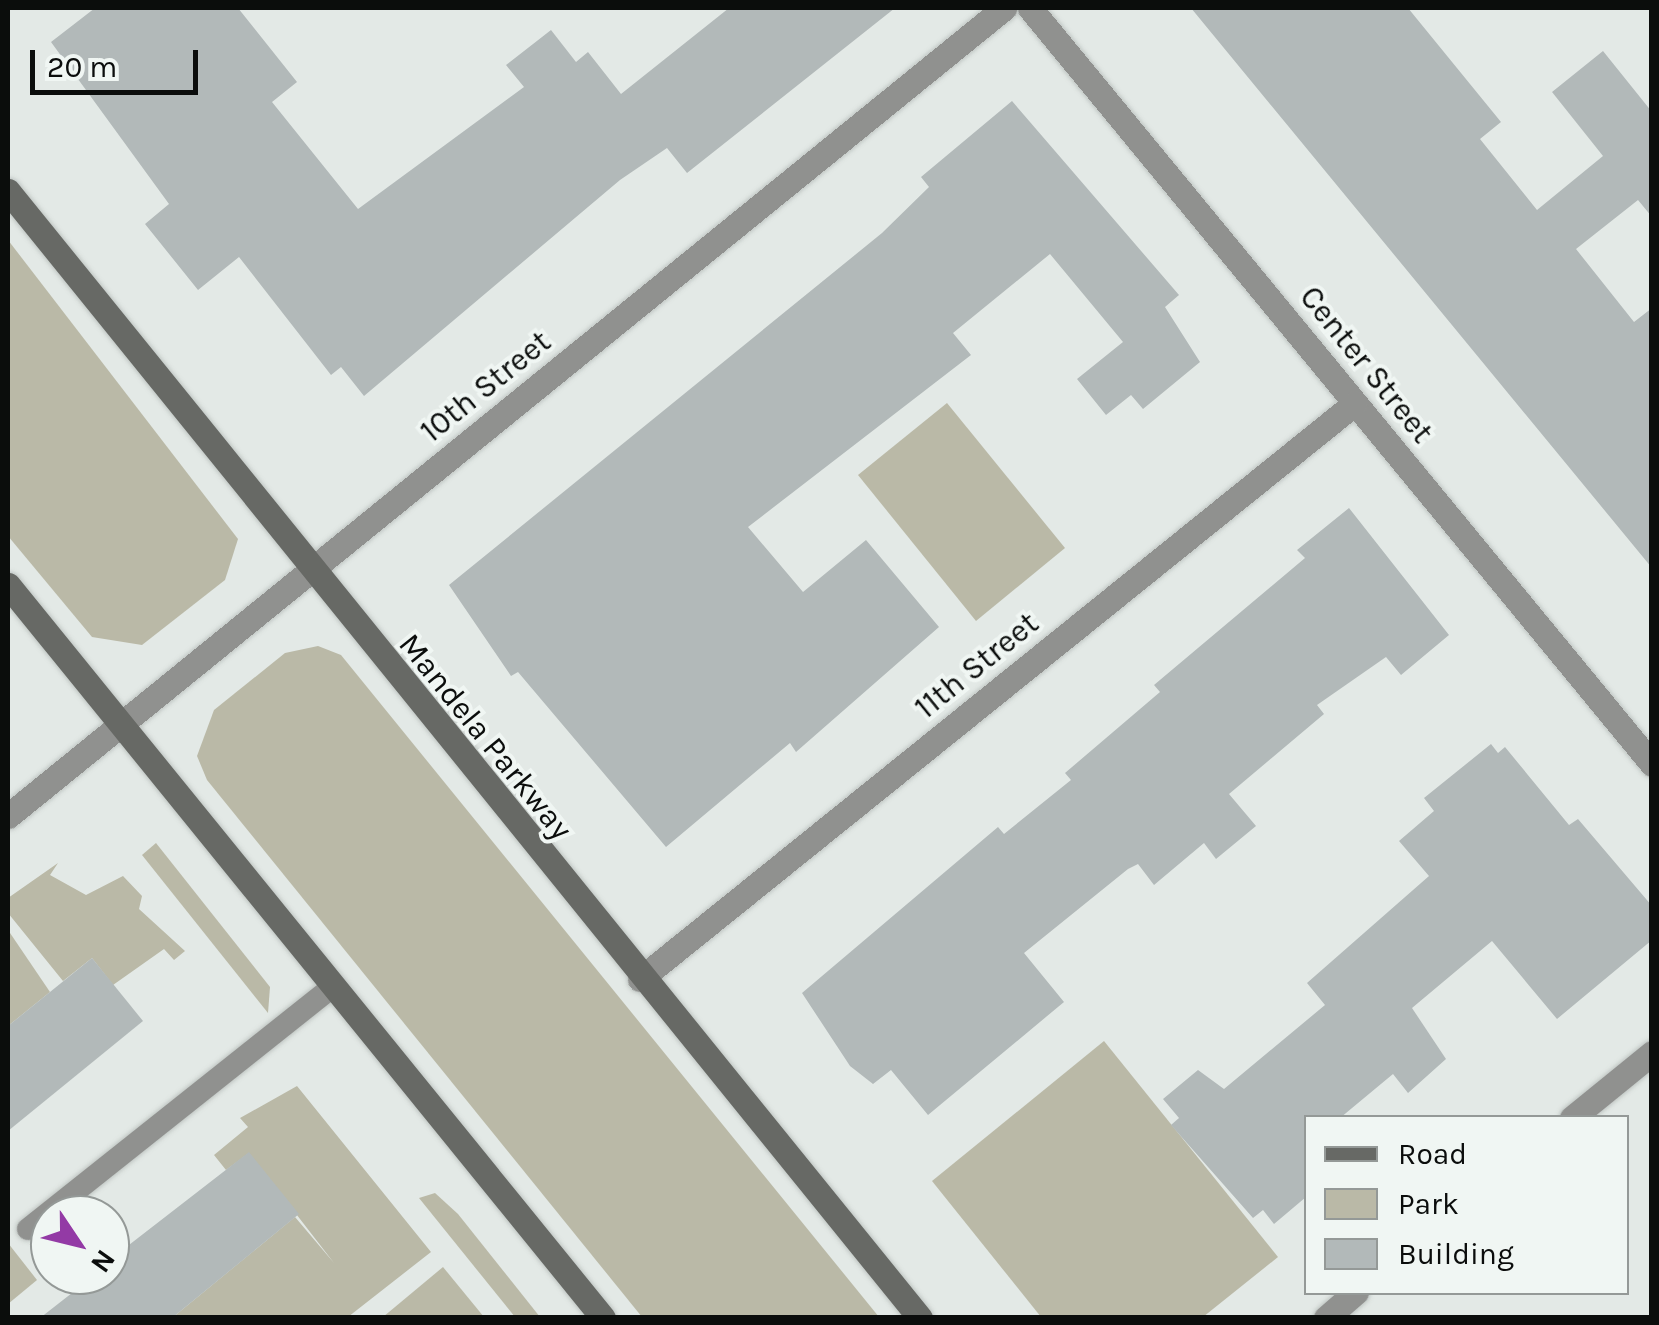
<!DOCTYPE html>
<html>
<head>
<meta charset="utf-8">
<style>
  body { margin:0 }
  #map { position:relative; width:1659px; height:1325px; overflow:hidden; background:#e3e9e6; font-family:Karla,sans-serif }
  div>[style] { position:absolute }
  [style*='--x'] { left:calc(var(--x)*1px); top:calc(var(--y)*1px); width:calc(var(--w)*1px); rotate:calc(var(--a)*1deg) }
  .green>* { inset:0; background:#bab9a7 }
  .building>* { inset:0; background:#b2b9b9 }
  .roads { filter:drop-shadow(0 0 2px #c0c6c3) drop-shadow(0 0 2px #c0c6c3) }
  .lane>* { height:22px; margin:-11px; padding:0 11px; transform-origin:11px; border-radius:11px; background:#90918f }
  .street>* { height:25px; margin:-12.5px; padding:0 12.5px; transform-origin:12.5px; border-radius:12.5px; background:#90918f }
  .secondary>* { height:25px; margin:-12.5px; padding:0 12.5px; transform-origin:12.5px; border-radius:12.5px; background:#676965 }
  span { translate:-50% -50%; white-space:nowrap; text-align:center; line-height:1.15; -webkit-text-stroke:8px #f0f6f3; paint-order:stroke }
  .street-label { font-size:32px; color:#0b0d0c }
  .frame { position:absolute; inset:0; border:10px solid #0b0d0c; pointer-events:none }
  .legend { position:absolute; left:1304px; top:1115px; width:325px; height:180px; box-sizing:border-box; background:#f0f6f3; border:2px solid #949997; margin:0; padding:12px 18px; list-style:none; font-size:30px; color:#0b0d0c }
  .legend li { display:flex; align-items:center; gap:20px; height:50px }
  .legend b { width:50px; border:2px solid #949997 }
  .north { position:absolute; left:30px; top:1195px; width:100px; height:100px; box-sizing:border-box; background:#f0f6f3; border:2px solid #949997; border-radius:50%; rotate:125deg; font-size:28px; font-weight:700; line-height:40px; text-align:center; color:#0b0d0c }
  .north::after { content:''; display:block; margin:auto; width:35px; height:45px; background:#933aa5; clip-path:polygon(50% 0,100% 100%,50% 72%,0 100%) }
  .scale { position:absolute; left:30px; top:50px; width:168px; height:45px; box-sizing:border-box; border:5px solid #0b0d0c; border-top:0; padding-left:12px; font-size:30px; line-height:35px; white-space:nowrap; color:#0b0d0c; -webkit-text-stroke:8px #f0f6f3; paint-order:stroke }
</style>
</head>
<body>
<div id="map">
  <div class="green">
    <i style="clip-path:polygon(8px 240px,238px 539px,225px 580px,142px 645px,92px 637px,8px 536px)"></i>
    <i style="clip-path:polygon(947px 403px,1065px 548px,976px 621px,858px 475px)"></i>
    <i style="clip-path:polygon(318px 646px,341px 655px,879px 1317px,642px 1317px,207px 780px,197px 756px,214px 710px,285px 653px)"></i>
    <i style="clip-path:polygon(156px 843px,270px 987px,268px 1013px,142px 855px)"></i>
    <i style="clip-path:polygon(58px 863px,50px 875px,86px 895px,123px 876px,142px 896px,139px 909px,185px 951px,174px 960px,164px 949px,113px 985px,92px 958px,63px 981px,8px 913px,8px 898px)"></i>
    <i style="clip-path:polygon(8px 930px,50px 992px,8px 1026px)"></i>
    <i style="clip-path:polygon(1104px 1041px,1278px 1257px,1203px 1317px,1041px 1317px,932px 1181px)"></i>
    <i style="clip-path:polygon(297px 1086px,431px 1252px,348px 1317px,172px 1318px,295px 1217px,334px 1263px,249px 1153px,226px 1170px,214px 1155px,248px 1127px,240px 1118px)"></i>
    <i style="clip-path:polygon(435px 1193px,458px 1214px,540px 1317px,515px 1317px,419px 1198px)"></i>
    <i style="clip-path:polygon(8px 1243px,37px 1280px,8px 1304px)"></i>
    <i style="clip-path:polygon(443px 1267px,484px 1317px,383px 1317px)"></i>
  </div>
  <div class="building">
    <i style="clip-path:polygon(95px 8px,238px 8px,297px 82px,272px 102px,358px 209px,524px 87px,506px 65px,551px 30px,576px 62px,588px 52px,621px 94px,729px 8px,895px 8px,687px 173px,667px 148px,620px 180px,364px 396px,341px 367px,331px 375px,239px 257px,198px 290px,145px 224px,169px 204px,51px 42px)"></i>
    <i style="clip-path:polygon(1191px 8px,1408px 8px,1501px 122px,1480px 139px,1537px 210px,1603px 156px,1552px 92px,1603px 51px,1652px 112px,1652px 217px,1638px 200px,1576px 249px,1634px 322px,1652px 308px,1652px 568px)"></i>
    <i style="clip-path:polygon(1012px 101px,1179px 295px,1165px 307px,1200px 362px,1143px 409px,1131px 395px,1106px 415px,1077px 379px,1123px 342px,1050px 254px,953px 333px,971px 355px,748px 527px,803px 592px,866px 540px,939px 627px,796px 752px,790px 743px,666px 847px,518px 672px,511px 676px,449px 585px,882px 233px,929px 187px,921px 177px)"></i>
    <i style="clip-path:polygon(1349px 508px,1449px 635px,1401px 675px,1386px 657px,1317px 705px,1324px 714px,1229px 794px,1256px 826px,1216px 859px,1204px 843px,1154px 885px,1138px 864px,1128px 869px,1024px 953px,1064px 1002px,928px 1115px,891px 1070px,873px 1084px,850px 1066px,802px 993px,998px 827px,1004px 834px,1071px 780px,1065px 773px,1160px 692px,1154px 685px,1305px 558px,1297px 550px)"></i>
    <i style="clip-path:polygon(1491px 744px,1498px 753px,1505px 747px,1569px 825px,1578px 819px,1652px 906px,1652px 940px,1557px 1019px,1492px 941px,1412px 1008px,1446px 1059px,1408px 1093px,1393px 1074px,1340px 1118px,1306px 1118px,1306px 1197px,1274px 1224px,1263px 1210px,1253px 1218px,1171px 1125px,1179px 1118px,1163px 1099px,1198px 1070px,1224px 1089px,1325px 1005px,1307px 983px,1429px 876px,1399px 841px,1434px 811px,1424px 798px)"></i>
    <i style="clip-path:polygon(92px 958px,143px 1021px,8px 1131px,8px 1026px)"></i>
    <i style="clip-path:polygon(249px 1152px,299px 1214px,172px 1318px,40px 1318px,95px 1275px,110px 1275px,116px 1255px)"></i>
  </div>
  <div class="roads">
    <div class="lane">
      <i style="--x:28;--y:1229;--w:390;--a:-38.5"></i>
    </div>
    <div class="street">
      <i style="--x:1030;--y:8;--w:979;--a:50.55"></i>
      <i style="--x:8;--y:816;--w:1283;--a:-39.05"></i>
      <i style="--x:640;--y:979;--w:918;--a:-38.85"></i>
      <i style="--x:1572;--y:1118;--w:103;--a:-39.1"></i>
      <i style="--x:1326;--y:1318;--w:40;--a:-41"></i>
    </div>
    <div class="secondary">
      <i style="--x:8;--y:191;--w:1450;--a:51.02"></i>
      <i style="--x:8;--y:585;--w:944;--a:50.93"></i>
    </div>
  </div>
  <div class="street-label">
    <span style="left:1366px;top:365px;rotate:51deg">Center Street</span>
    <span style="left:486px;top:387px;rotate:-39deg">10th Street</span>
    <span style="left:977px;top:666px;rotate:-39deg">11th Street</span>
    <span style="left:485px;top:737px;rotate:51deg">Mandela Parkway</span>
  </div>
  <div class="frame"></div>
  <ul class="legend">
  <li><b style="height:12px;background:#676965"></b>Road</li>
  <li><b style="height:28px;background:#bab9a7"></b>Park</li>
  <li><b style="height:28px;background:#b2b9b9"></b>Building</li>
  </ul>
  <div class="north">N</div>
  <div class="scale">20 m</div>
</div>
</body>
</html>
